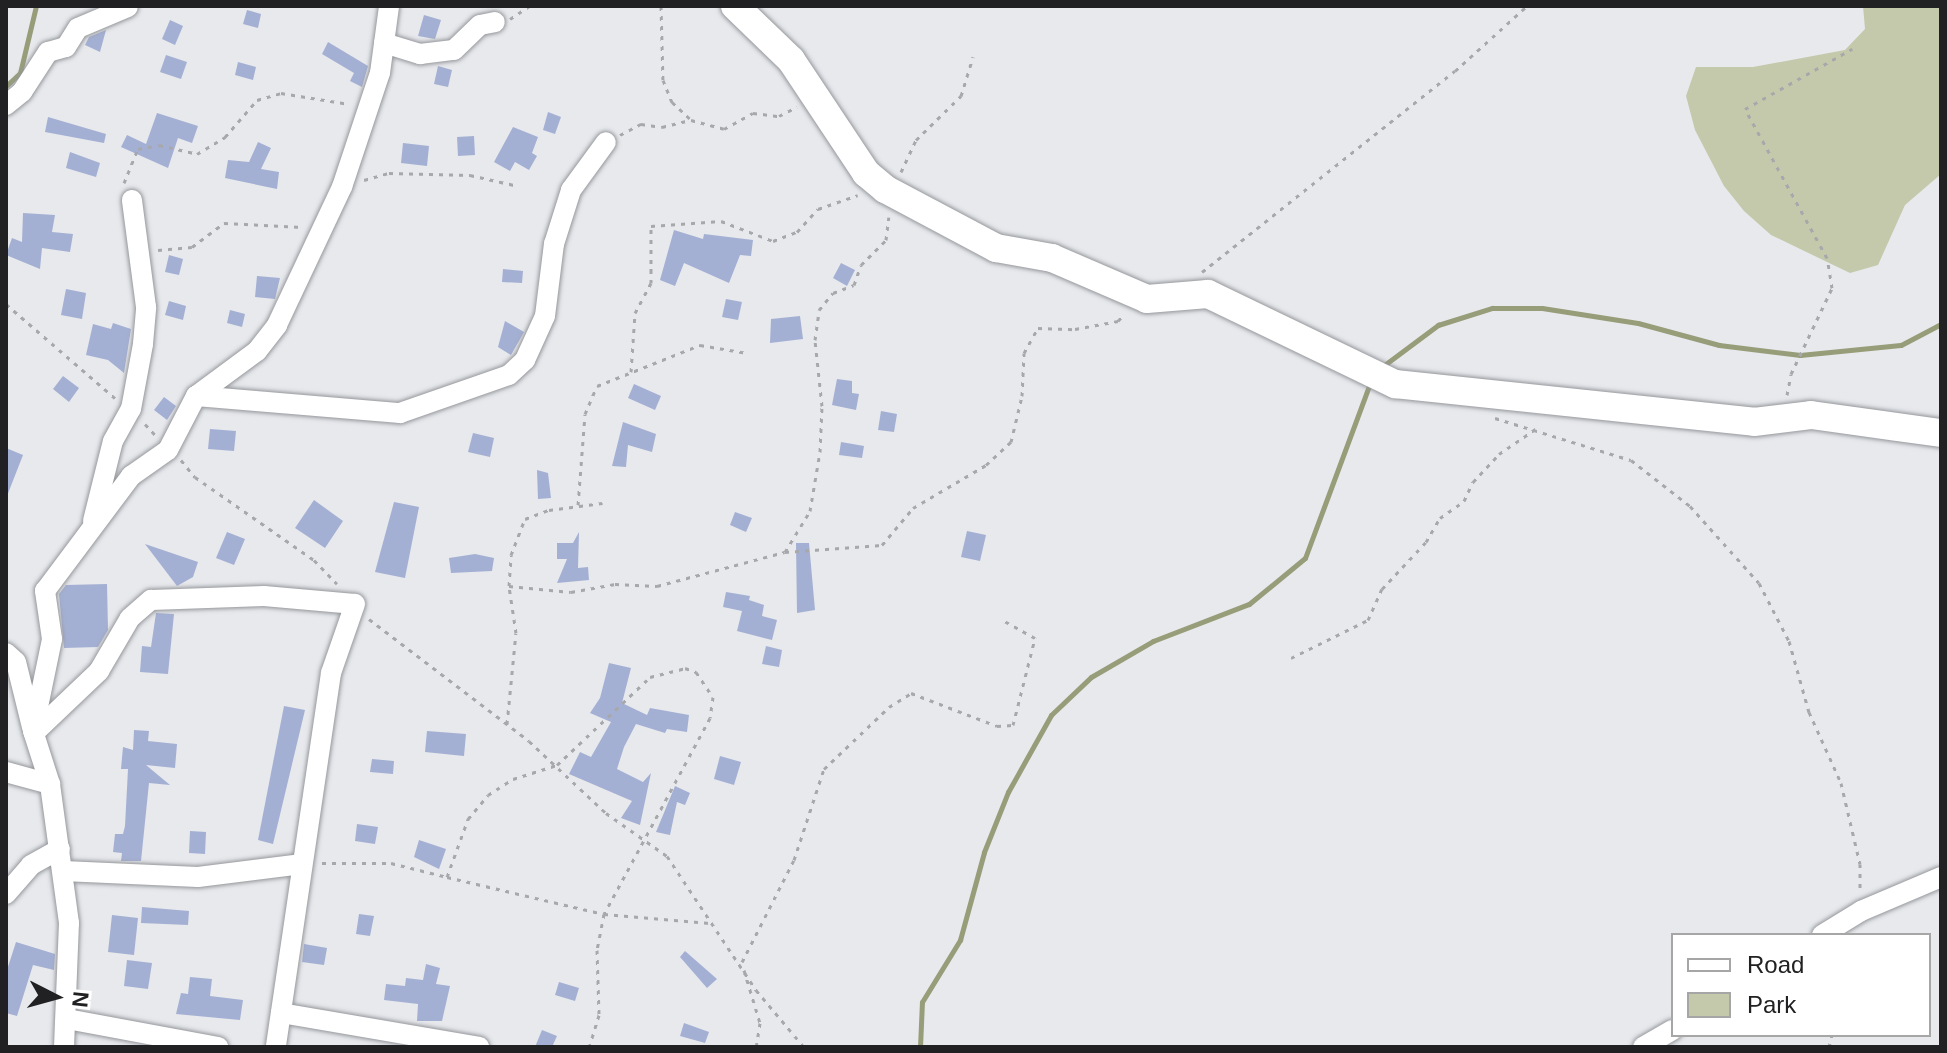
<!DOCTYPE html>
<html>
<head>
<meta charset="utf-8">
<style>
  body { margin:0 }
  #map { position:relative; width:1947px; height:1053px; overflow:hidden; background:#e7e9ed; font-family:Helvetica,sans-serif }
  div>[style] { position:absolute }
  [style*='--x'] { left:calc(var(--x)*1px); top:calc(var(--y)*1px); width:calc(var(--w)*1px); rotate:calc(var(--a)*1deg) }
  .green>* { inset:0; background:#c3c9aa }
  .stream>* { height:5px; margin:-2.5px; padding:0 2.5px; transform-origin:2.5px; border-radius:2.5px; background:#979d79 }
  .building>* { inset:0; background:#a4b0d3 }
  .path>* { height:3px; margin-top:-1.5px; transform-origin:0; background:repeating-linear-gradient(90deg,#a6a8ab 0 4px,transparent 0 10px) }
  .roads { filter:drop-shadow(0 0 2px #95979b) drop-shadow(0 0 2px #95979b) }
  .street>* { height:20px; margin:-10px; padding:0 10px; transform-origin:10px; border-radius:10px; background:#fff }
  .secondary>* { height:28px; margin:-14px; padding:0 14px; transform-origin:14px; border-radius:14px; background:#fff }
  span { translate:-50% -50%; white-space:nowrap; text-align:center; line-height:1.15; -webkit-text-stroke:8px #fff; paint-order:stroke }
  .frame { position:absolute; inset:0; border:8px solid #212123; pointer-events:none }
  .legend { position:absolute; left:1671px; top:933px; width:260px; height:104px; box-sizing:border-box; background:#fff; border:2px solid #a6a6a7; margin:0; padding:10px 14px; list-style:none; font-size:24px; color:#212123 }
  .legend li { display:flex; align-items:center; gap:16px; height:40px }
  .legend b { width:40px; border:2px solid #a6a6a7 }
  .north { position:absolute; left:16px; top:957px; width:80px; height:80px; -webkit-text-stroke:6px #fff; paint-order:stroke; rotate:96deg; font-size:22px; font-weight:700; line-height:32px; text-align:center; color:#212123 }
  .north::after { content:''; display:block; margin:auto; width:28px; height:36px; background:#212123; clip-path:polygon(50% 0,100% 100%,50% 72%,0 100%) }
</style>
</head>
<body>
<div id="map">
  <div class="green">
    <i style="clip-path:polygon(1863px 6px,1941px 6px,1941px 174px,1905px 205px,1878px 265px,1850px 273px,1771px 235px,1744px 211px,1724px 186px,1695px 130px,1686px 96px,1696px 67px,1753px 67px,1845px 50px,1865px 29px)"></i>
  </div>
  <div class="stream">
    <i style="--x:6;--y:86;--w:19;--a:-43"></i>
    <i style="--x:20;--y:73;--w:69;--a:-76.6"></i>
    <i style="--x:1383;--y:366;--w:69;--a:-36.7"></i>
    <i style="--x:1438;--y:325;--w:57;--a:-17.5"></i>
    <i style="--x:1492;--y:308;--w:50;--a:0"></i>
    <i style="--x:1542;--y:308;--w:97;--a:8.9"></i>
    <i style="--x:1638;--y:323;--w:84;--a:15.2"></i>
    <i style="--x:1719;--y:345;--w:82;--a:7"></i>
    <i style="--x:1800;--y:355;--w:101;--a:-5.7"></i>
    <i style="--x:1901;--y:345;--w:45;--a:-27.7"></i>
    <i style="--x:920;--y:1047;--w:45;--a:-87.5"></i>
    <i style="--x:922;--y:1002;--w:73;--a:-58.5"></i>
    <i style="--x:960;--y:940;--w:91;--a:-74.7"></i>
    <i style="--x:984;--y:852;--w:65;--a:-68.2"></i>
    <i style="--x:1008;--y:792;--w:88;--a:-60.8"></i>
    <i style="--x:1051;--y:715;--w:55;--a:-43.5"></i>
    <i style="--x:1091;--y:677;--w:72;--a:-30.1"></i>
    <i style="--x:1153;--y:641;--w:103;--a:-21.1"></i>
    <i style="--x:1249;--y:604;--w:72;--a:-39.4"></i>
    <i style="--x:1305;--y:558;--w:187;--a:-69.6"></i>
  </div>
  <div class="building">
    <i style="clip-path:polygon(247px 10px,261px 14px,258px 28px,243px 24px)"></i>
    <i style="clip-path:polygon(424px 15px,441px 20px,435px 39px,418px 36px)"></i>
    <i style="clip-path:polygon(170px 20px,183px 26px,175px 45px,162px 39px)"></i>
    <i style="clip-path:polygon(106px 30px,100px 52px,85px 45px,89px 37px)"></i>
    <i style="clip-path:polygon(328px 42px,368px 66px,362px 87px,350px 81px,354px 73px,322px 54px)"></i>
    <i style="clip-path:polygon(166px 55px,187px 62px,181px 79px,160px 72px)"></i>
    <i style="clip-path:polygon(238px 62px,256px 67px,253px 80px,235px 75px)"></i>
    <i style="clip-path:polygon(438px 66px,452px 70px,448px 87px,434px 84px)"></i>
    <i style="clip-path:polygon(548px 112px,561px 117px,555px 134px,543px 130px)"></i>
    <i style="clip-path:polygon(157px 113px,198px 126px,192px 143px,178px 138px,168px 168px,121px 147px,127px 135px,146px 144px)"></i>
    <i style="clip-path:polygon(48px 117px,106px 134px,104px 143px,45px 132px)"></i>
    <i style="clip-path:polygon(513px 127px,538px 137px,532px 153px,537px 156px,529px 170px,515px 162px,510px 171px,494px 162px)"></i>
    <i style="clip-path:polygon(474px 136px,475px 155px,458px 156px,457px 137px)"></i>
    <i style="clip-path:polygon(258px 142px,271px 148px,261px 169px,279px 172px,277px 189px,225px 178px,228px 160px,249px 162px)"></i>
    <i style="clip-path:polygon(403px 143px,429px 146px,427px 166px,401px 163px)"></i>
    <i style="clip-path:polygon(70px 152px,100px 163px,96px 177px,66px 168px)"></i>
    <i style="clip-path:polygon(23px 213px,55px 215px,52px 232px,73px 234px,70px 252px,42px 248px,40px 269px,6px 255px,12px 238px,22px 242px)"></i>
    <i style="clip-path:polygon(674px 230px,703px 239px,704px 234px,753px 240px,751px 256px,740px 255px,729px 283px,684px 263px,675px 286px,660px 280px)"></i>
    <i style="clip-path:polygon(169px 255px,183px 259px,179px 275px,165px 272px)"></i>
    <i style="clip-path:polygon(841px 263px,855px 270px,847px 286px,833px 278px)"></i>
    <i style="clip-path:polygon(503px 269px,523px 271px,522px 283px,502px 282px)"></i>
    <i style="clip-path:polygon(257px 276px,280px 278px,275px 299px,255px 297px)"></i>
    <i style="clip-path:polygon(66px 289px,86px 293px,82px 319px,61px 315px)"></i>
    <i style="clip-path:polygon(726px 299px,742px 302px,738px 320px,722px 317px)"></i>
    <i style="clip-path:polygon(169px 301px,186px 306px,183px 320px,165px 315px)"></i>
    <i style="clip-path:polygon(230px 310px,245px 314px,242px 327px,227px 323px)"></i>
    <i style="clip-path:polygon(800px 316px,803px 339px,770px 343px,771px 319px)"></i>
    <i style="clip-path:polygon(505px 321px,524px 332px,511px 355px,498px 347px)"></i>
    <i style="clip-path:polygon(113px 323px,131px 329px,124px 373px,108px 360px,86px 355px,93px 324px,111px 329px)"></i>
    <i style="clip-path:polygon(63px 376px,79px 388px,69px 402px,53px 389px)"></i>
    <i style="clip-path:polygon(837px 379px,852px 381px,852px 393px,859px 394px,856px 410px,832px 405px)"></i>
    <i style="clip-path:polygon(634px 384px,661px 396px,655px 410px,628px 398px)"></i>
    <i style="clip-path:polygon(164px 397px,176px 406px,167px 420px,154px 410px)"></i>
    <i style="clip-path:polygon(881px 411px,897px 414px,894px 432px,878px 430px)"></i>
    <i style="clip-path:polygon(623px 422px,656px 434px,652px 452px,628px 445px,626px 467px,612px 466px)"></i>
    <i style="clip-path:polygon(210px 429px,236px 431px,234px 451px,208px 449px)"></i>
    <i style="clip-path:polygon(473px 433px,494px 438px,490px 457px,468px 452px)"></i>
    <i style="clip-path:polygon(841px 442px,864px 446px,862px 458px,839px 455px)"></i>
    <i style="clip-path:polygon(6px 448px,23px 455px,7px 496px,6px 496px)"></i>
    <i style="clip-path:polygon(537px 470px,548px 473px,551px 498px,538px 499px)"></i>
    <i style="clip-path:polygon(314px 500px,343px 521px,325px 548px,295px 528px)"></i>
    <i style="clip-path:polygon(394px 502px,419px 507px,405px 578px,375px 572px)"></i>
    <i style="clip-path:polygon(735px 512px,752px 518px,746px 532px,730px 525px)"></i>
    <i style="clip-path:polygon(967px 531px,986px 535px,980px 561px,961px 557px)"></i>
    <i style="clip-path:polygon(227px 532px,245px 539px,234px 565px,216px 558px)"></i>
    <i style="clip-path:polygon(579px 532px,578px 568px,588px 567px,589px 580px,557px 583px,567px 559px,557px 559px,557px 543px,573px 543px)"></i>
    <i style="clip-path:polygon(796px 543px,809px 543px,815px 610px,797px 613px)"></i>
    <i style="clip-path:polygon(145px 544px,198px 562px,193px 577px,177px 586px)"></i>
    <i style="clip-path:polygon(475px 554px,494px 558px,492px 571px,451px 573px,449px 558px)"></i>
    <i style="clip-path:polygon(107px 584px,108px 630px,98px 647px,64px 648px,59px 594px,66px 585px)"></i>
    <i style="clip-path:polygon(726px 592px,750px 596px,749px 600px,764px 605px,762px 616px,777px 620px,772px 640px,737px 631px,742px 611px,723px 607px)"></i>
    <i style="clip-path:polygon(156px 613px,174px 614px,168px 674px,140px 672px,142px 646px,151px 647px)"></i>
    <i style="clip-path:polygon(766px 646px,782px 650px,779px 667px,762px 664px)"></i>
    <i style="clip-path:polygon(609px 663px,631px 668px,622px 703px,647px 715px,650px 708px,689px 715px,687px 732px,667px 729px,665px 733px,636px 724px,624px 747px,617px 769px,643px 782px,651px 773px,640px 825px,621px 818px,632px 801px,569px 774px,580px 752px,591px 757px,611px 722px,590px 713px,600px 698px)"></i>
    <i style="clip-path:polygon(284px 706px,305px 710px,273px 844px,258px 840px)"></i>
    <i style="clip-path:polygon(134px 730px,149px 731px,148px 741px,177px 744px,175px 768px,146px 765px,170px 785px,149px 783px,141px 861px,121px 861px,122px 853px,113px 852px,115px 834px,123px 834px,125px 826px,128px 769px,121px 769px,123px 747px,133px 750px)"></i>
    <i style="clip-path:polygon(427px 731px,466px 734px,464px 756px,425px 752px)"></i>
    <i style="clip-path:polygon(720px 756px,741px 762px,734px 785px,714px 779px)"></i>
    <i style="clip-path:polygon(372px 759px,394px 761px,393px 774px,370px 772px)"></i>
    <i style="clip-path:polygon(675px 786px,690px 793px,685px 805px,677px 802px,670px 835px,656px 832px)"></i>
    <i style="clip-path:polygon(357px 824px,378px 827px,375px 844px,355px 841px)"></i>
    <i style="clip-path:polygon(190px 831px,206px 832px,205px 854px,189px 853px)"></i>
    <i style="clip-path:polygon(419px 840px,446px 849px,439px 869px,414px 857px)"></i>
    <i style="clip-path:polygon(142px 907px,189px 911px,188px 925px,141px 923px)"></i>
    <i style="clip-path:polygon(359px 914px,374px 916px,370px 936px,356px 934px)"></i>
    <i style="clip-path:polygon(112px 915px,138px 918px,134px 955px,108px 952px)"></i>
    <i style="clip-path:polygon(16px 942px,55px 954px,54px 970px,33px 965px,17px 1016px,6px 1013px,6px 973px)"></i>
    <i style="clip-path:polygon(304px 944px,327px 948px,324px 965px,302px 962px)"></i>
    <i style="clip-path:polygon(685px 951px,717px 979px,707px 988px,680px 957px)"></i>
    <i style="clip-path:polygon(127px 960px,152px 963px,148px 989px,124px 986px)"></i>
    <i style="clip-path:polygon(426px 964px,440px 968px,436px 984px,450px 986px,442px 1021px,417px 1021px,418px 1004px,384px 1000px,386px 984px,405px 986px,406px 978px,423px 980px)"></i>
    <i style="clip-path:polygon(190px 977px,212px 979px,210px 996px,243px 1000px,240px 1020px,176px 1014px,181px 993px,188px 994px)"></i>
    <i style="clip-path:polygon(559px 982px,579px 988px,575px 1001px,555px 995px)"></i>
    <i style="clip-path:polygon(684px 1023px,709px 1032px,705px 1043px,680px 1036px)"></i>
    <i style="clip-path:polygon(542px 1030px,557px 1036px,552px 1047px,535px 1047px)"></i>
  </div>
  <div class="path">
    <i style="--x:661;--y:6;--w:74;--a:88.5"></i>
    <i style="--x:663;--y:80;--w:24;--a:68"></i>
    <i style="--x:672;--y:102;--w:26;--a:43"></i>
    <i style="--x:510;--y:19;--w:23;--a:-34"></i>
    <i style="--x:620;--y:135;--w:24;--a:-28"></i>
    <i style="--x:641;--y:124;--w:21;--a:8"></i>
    <i style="--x:662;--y:127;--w:30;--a:-14"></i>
    <i style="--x:691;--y:120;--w:34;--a:15"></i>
    <i style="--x:724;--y:129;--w:33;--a:-29"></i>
    <i style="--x:753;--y:113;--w:26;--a:7"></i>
    <i style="--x:779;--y:116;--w:20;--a:-27"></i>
    <i style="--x:901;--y:172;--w:35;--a:-65"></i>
    <i style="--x:916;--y:140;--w:63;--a:-44.4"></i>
    <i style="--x:961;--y:96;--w:41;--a:-72.9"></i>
    <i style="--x:364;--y:180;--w:26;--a:-16"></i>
    <i style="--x:389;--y:173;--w:81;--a:1.4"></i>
    <i style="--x:470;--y:175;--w:45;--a:12.8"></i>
    <i style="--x:124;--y:183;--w:37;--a:-68"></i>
    <i style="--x:138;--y:149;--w:21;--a:-11"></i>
    <i style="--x:159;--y:145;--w:39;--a:13"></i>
    <i style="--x:197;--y:154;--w:33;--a:-31"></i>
    <i style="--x:225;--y:137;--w:49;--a:-49.1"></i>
    <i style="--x:257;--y:100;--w:25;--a:-16"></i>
    <i style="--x:281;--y:93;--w:69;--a:9.2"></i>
    <i style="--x:158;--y:250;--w:34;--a:-5"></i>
    <i style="--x:192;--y:247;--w:40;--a:-37"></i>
    <i style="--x:224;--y:223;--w:78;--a:2.9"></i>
    <i style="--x:1202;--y:272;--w:323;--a:-38.5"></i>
    <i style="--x:1455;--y:71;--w:97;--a:-42.1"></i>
    <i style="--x:6;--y:304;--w:144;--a:40.8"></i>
    <i style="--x:631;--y:372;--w:59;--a:-86.1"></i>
    <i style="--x:635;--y:313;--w:34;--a:-62"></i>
    <i style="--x:651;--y:283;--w:57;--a:-90"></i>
    <i style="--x:651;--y:226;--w:70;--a:-4.1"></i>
    <i style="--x:721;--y:221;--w:56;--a:21"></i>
    <i style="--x:773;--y:241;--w:26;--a:-21"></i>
    <i style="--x:797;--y:232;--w:31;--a:-48"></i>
    <i style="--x:818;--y:209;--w:42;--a:-19.3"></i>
    <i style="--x:1787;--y:395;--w:21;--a:-79"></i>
    <i style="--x:1791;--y:374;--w:95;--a:-64.5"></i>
    <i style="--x:1832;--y:288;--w:30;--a:-99"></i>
    <i style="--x:1827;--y:258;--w:170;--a:-118.8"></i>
    <i style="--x:1745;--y:109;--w:123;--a:-29.3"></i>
    <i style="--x:1495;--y:418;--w:142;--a:17.2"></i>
    <i style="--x:1631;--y:460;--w:75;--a:37.9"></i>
    <i style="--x:1690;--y:506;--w:103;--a:48.1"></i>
    <i style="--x:1759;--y:583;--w:65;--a:62.7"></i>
    <i style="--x:1789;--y:641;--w:74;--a:74.3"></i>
    <i style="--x:1809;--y:712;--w:78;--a:65.7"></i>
    <i style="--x:1841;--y:783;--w:83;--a:76.8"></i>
    <i style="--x:1860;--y:864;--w:28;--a:90"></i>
    <i style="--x:145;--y:424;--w:16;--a:47"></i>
    <i style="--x:181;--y:460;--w:22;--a:51"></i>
    <i style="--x:195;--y:477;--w:145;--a:34.9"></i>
    <i style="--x:314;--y:560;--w:33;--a:46"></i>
    <i style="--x:578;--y:505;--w:91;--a:-85.6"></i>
    <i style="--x:585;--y:414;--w:30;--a:-67"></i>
    <i style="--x:597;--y:386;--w:111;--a:-21.7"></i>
    <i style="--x:700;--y:345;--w:48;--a:9.7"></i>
    <i style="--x:785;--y:552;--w:48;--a:-58.6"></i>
    <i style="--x:810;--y:511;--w:60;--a:-80.4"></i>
    <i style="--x:820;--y:452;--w:46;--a:-87.5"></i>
    <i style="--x:822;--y:406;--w:66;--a:-96.1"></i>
    <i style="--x:815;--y:340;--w:30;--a:-82"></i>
    <i style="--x:819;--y:310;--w:22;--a:-51"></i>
    <i style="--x:833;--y:293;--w:22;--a:-21"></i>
    <i style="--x:854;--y:285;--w:21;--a:-71"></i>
    <i style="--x:861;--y:265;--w:35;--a:-45"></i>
    <i style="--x:886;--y:240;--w:23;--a:-83"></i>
    <i style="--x:509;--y:586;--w:62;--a:5.5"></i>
    <i style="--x:571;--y:592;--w:45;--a:-10.3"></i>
    <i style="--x:615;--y:584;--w:42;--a:2.7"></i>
    <i style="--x:657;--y:586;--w:132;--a:-14.9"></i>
    <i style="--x:785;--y:552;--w:97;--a:-4.1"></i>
    <i style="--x:882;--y:545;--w:48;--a:-50"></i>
    <i style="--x:913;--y:508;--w:85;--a:-30.5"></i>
    <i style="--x:986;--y:465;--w:34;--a:-43"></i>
    <i style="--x:1011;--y:442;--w:47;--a:-76.6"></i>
    <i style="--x:1022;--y:396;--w:43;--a:-87.3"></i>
    <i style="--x:1024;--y:353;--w:29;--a:-61"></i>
    <i style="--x:1038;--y:328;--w:37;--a:2"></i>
    <i style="--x:1075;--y:329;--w:44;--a:-10.5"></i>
    <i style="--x:1118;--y:321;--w:9;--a:-49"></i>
    <i style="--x:369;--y:619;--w:201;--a:37.3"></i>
    <i style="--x:529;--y:741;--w:105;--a:43.1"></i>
    <i style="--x:606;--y:813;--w:75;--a:35.2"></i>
    <i style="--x:667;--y:856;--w:161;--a:56.4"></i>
    <i style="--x:756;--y:990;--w:75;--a:49.9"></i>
    <i style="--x:1291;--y:658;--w:86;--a:-26.3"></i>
    <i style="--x:1368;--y:620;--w:34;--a:-66"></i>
    <i style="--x:1382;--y:589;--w:64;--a:-46.9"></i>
    <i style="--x:1426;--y:542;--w:28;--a:-60"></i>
    <i style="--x:1440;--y:518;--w:29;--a:-35"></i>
    <i style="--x:1464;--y:501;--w:21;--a:-65"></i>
    <i style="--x:1473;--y:482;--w:38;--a:-47"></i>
    <i style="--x:1499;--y:454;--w:46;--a:-34.4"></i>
    <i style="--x:507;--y:724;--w:91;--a:-84.4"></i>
    <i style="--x:516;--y:633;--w:48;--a:-98.5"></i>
    <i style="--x:509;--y:586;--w:31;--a:-86"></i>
    <i style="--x:511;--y:555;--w:39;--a:-69"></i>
    <i style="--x:525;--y:519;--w:26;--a:-21"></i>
    <i style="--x:549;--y:510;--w:54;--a:-7.4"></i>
    <i style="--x:322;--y:863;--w:69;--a:0"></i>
    <i style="--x:391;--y:863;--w:58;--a:14"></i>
    <i style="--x:447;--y:877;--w:62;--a:-70.1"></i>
    <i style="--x:468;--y:819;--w:31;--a:-50"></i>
    <i style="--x:488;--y:795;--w:30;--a:-33"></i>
    <i style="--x:513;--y:779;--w:46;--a:-17.7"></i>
    <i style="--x:557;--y:765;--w:128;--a:-43.4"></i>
    <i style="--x:650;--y:677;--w:36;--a:-14"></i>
    <i style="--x:685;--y:668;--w:12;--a:20"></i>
    <i style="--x:696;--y:672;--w:30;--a:56"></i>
    <i style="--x:713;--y:697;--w:21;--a:98"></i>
    <i style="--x:710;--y:718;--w:223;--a:118.4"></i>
    <i style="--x:604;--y:914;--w:37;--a:101"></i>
    <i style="--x:597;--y:950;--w:65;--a:88.2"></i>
    <i style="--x:599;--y:1015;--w:34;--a:107"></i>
    <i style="--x:447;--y:877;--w:161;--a:13.3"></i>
    <i style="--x:604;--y:914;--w:106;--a:4.9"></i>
    <i style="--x:742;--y:962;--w:114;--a:-63"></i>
    <i style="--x:794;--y:860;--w:96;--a:-71.8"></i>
    <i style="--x:824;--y:769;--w:90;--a:-43.6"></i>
    <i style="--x:889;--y:707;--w:26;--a:-32"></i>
    <i style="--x:911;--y:693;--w:92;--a:21"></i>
    <i style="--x:997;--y:726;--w:16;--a:-4"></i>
    <i style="--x:1013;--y:725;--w:90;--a:-75.8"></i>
    <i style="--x:1035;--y:638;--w:35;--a:-151"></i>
    <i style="--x:744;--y:970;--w:55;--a:73.2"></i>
    <i style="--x:760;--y:1023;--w:24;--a:99"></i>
    <i style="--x:1829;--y:1047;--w:12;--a:-76"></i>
  </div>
  <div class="roads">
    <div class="street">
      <i style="--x:384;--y:43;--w:38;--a:17"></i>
      <i style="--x:420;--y:54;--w:34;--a:-7"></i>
      <i style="--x:454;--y:50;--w:36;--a:-44"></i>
      <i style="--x:480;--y:25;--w:15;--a:-11"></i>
      <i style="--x:6;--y:105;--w:21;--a:-39"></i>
      <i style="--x:22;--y:92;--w:48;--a:-57"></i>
      <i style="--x:48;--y:52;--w:19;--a:-16"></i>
      <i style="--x:66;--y:47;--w:22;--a:-58"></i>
      <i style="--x:78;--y:28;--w:54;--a:-22.8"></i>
      <i style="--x:196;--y:396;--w:205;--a:4.8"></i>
      <i style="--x:400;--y:413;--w:115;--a:-19.2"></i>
      <i style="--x:509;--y:375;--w:22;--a:-43"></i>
      <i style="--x:525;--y:360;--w:48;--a:-65.6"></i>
      <i style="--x:545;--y:316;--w:73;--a:-82.9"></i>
      <i style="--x:554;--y:244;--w:57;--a:-72.5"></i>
      <i style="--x:571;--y:190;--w:59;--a:-53.9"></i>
      <i style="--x:93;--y:521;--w:82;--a:-76"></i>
      <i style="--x:113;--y:441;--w:37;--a:-61"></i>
      <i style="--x:131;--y:409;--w:66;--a:-79.5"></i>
      <i style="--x:143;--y:344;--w:37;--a:-85"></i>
      <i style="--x:146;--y:307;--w:108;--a:-97.5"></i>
      <i style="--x:6;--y:653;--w:13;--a:42"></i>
      <i style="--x:16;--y:662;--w:67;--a:76.2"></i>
      <i style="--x:34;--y:733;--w:90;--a:-43.6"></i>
      <i style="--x:99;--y:671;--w:61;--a:-59.7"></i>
      <i style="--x:130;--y:618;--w:28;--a:-41"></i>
      <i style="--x:151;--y:600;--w:113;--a:-2"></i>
      <i style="--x:264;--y:596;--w:91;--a:5"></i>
      <i style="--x:355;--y:604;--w:73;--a:109.2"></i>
      <i style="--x:331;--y:673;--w:378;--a:98.4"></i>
      <i style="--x:6;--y:772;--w:46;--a:15.3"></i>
      <i style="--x:63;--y:871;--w:135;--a:2.5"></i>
      <i style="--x:198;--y:877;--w:105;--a:-7.1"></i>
      <i style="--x:6;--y:894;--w:38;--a:-49"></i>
      <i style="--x:31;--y:865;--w:33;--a:-29"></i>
      <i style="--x:1822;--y:935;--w:46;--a:-31.6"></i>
      <i style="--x:1861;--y:911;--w:87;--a:-23"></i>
      <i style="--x:281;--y:1013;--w:201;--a:9.7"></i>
      <i style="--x:67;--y:1019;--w:154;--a:10.5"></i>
      <i style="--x:64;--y:1047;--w:124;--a:-87.7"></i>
      <i style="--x:69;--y:923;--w:140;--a:-97.8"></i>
      <i style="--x:50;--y:784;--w:56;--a:-107.8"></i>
      <i style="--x:33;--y:731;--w:94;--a:-78.3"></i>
      <i style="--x:52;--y:639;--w:49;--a:-98.3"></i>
      <i style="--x:45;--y:591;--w:144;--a:-53.2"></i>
      <i style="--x:131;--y:476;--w:45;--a:-35.1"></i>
      <i style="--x:168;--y:450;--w:61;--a:-62.6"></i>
      <i style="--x:196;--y:396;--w:76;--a:-36.4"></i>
      <i style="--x:257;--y:351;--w:33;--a:-52"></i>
      <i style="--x:277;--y:325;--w:153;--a:-64.8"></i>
      <i style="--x:342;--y:187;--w:120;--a:-71.6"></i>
      <i style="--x:380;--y:73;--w:68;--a:-82.3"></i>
      <i style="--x:1643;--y:1047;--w:34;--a:-30"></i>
    </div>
    <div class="secondary">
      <i style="--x:735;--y:6;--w:78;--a:44"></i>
      <i style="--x:791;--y:60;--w:136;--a:56.4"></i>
      <i style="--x:866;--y:173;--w:25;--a:40"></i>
      <i style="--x:885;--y:189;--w:126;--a:28"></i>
      <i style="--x:996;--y:248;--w:57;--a:10.1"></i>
      <i style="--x:1052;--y:258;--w:103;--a:23.3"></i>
      <i style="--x:1147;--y:299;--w:61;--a:-4.7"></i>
      <i style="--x:1208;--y:294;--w:208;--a:25.7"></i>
      <i style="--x:1395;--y:384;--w:361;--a:6"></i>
      <i style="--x:1754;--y:422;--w:57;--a:-7"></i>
      <i style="--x:1811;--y:415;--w:131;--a:7.9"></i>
    </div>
  </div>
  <div class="frame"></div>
  <ul class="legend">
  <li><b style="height:10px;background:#fff"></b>Road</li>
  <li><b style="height:22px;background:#c3c9aa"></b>Park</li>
  </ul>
  <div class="north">N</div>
</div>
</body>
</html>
